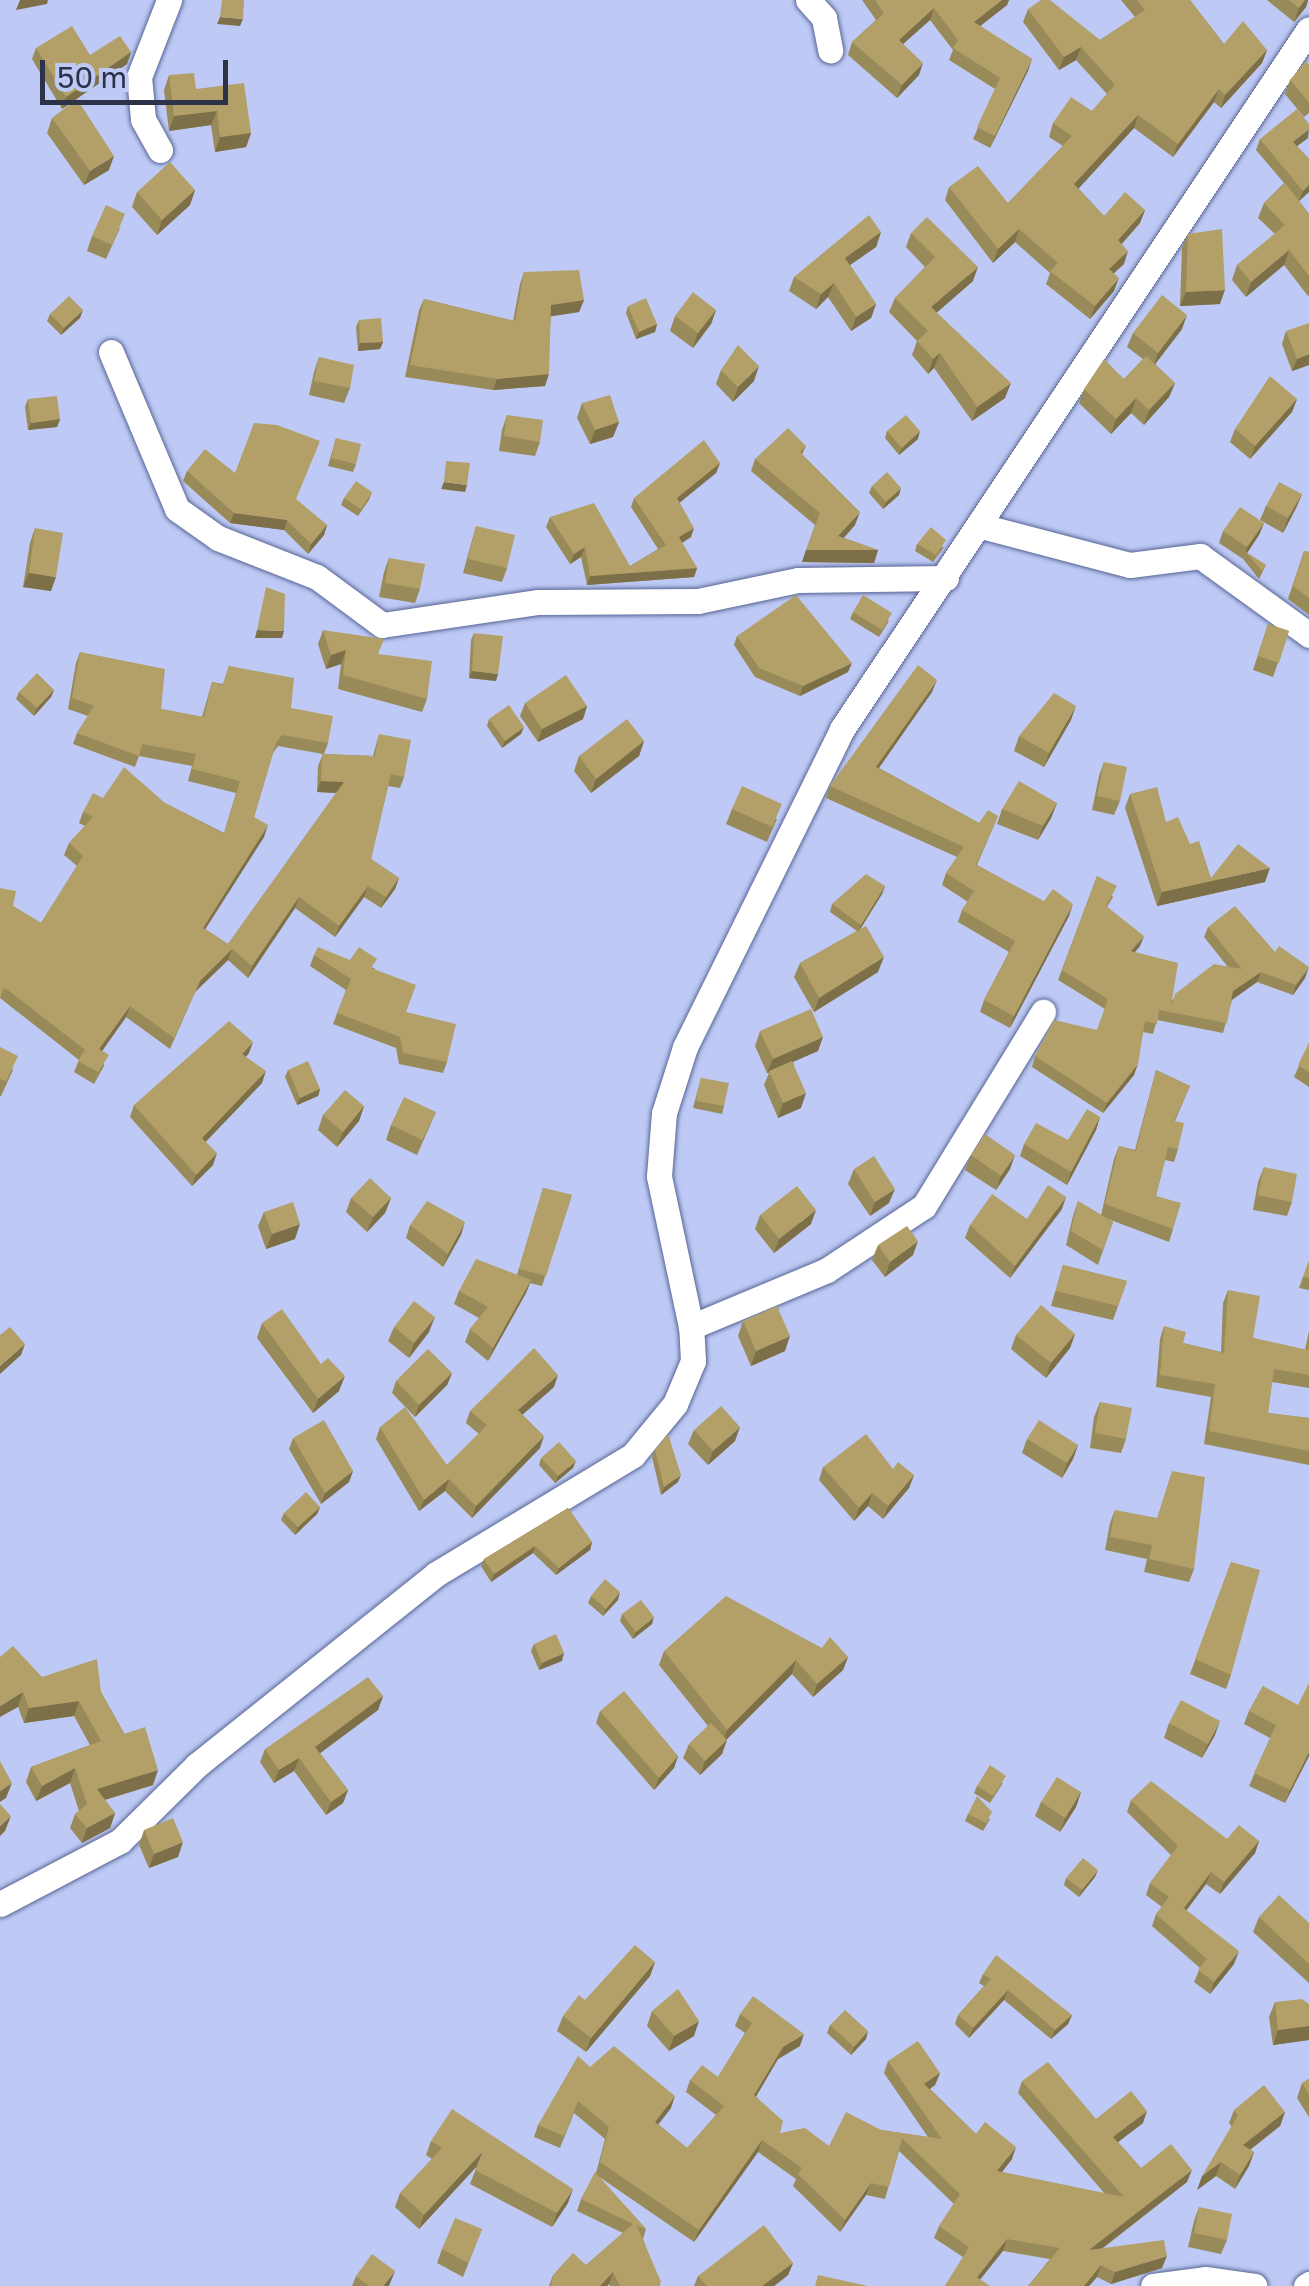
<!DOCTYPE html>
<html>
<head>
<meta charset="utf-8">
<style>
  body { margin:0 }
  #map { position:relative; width:1309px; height:2286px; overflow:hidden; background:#becaf5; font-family:"Golos Text",sans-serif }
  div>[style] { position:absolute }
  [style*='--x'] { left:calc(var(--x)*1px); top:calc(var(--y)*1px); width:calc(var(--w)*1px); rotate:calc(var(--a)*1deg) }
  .roads { filter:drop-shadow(0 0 2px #586494) drop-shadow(0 0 2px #586494) }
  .minor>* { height:25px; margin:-12.5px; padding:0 12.5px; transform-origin:12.5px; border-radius:12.5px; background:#fff }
  .wall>* { inset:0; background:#998a59 }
  .shaded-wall>* { inset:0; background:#7d7049 }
  .building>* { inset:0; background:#b2a068 }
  span { translate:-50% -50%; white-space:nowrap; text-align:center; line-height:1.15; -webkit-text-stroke:8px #becaf5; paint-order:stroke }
  .scale { position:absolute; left:40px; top:60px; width:188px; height:45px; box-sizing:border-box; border:5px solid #2c3247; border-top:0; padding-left:12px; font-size:30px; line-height:35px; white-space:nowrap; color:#2c3247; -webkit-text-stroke:8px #becaf5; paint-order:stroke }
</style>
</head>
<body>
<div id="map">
  <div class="roads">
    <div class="minor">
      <i style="--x:808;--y:0;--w:24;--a:48"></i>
      <i style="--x:824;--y:18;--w:33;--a:79"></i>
      <i style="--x:160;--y:150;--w:35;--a:-119"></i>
      <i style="--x:143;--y:119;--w:42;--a:-95.4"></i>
      <i style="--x:139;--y:77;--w:83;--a:-68.7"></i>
      <i style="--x:111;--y:352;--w:170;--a:67.2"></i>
      <i style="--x:177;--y:509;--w:50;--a:35.3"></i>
      <i style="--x:218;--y:538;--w:106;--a:21.5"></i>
      <i style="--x:317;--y:577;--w:81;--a:36.4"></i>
      <i style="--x:382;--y:625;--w:158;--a:-8.4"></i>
      <i style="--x:538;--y:602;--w:160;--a:-0.4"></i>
      <i style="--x:698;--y:601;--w:102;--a:-11.9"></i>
      <i style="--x:798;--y:580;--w:148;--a:-0.8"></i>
      <i style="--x:985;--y:527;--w:150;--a:14.7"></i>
      <i style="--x:1130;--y:565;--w:71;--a:-7.3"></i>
      <i style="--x:1200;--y:556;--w:135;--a:35.9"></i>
      <i style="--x:691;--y:1327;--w:147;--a:-22.7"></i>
      <i style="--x:827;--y:1270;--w:116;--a:-33.4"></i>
      <i style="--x:924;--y:1206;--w:228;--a:-58.5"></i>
      <i style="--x:0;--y:1904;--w:136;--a:-27.7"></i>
      <i style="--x:120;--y:1841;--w:108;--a:-44.6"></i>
      <i style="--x:197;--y:1765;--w:306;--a:-38.6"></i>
      <i style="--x:436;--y:1574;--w:230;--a:-31.1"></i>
      <i style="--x:633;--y:1455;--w:66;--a:-50.5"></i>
      <i style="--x:675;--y:1404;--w:47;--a:-67.3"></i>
      <i style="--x:693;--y:1361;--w:34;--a:-93"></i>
      <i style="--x:691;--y:1327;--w:154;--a:-102"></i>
      <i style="--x:659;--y:1176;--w:63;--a:-85.5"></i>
      <i style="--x:664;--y:1113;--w:69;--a:-72.3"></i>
      <i style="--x:685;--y:1047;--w:355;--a:-63.7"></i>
      <i style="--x:842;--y:729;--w:841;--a:-56.29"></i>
      <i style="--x:1153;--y:2286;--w:52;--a:-7.7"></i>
      <i style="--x:1205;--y:2279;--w:50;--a:8"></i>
      <i style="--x:1306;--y:2286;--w:4;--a:-34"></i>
    </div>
  </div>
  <div class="wall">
    <i style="clip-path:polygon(862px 0,1009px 0,1007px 5px,980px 26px,1032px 59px,990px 148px,973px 139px,995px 89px,949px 60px,953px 50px,930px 20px,903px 44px,919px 75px,897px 98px,848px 55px,852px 42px,876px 20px)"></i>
    <i style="clip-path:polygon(1121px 0,1190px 0,1224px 44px,1267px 50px,1262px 63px,1221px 108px,1214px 102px,1173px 157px,1134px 128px,1078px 188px,1104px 216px,1145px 210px,1140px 223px,1122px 244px,1124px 264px,1113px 274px,1114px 291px,1090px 319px,1046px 284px,1050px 273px,1015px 242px,993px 263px,945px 200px,949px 187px,1008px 203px,1063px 146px,1049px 137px,1053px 123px,1092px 111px,1107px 94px,1076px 60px,1059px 70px,1023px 22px,1028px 9px,1100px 40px,1135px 17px)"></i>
    <i style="clip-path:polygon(1267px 0,1308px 0,1306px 7px,1294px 22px)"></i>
    <i style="clip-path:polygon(36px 48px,90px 55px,131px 52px,127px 64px,62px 109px,32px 59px)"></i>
    <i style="clip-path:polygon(1309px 65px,1309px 113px,1304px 117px,1285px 94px,1290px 80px)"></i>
    <i style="clip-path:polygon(169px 75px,196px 89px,251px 133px,246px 147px,215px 152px,211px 125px,169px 131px,164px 90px)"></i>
    <i style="clip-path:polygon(52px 118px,109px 170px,84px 185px,47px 133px)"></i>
    <i style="clip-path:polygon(1308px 138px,1297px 146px,1309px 159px,1309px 192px,1299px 201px,1309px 214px,1309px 295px,1308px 296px,1284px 265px,1246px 297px,1232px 280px,1237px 265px,1275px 234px,1258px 218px,1264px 203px,1284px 183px,1256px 150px,1260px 139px)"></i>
    <i style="clip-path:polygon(195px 190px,190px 205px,157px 235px,132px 207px,137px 192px)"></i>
    <i style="clip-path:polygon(120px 228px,106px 259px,87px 251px,92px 236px)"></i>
    <i style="clip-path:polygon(881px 232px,876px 247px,850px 265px,876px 304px,871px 318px,851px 331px,828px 297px,816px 309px,789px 291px,794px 277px)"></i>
    <i style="clip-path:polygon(911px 233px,973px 281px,936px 313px,1005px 398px,972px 421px,934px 368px,928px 374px,912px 355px,917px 341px,889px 312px,895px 298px,925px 267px,906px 247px)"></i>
    <i style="clip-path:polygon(1188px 234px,1220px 304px,1180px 306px,1182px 248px)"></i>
    <i style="clip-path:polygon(524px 272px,584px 300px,579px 312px,551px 316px,545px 386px,493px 390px,405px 377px,419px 310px,424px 299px,513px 321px,520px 284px)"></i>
    <i style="clip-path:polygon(628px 306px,657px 324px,655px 332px,636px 339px,626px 313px)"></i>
    <i style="clip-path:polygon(716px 310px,711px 324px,693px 348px,670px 331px,675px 316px)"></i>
    <i style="clip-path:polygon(50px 314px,80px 318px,61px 335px,47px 321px)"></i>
    <i style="clip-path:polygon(359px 320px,383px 342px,380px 349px,358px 351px,356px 327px)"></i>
    <i style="clip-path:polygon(1182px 329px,1155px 364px,1175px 383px,1169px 397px,1144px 425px,1131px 413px,1111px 434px,1079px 403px,1084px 389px,1124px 379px,1143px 359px,1127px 347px,1133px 333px)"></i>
    <i style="clip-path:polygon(1286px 331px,1309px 365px,1292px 371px,1282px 344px)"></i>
    <i style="clip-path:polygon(319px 357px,350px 388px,344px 403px,309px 395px,314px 372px)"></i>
    <i style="clip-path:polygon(721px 370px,754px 381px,733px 402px,716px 384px)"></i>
    <i style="clip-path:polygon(28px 399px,60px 419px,57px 427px,28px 430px,25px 407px)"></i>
    <i style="clip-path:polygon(1297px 399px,1292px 412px,1250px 459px,1230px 442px,1235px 429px)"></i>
    <i style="clip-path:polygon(582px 403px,619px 422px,613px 437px,590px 444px,577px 418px)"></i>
    <i style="clip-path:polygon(507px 415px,540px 442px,535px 456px,499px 451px,502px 430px)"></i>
    <i style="clip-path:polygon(887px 431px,918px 439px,899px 455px,885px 438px)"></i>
    <i style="clip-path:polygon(336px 438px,356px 464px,353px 472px,328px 466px)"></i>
    <i style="clip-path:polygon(806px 446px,802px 455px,855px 525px,844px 538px,878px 550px,874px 563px,802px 562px,815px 525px,751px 471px,755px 459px)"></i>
    <i style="clip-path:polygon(720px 463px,716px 473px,679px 503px,691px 537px,682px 543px,697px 568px,694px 577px,587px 585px,581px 557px,570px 564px,546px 527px,550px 517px,630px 566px,658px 549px,631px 507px,634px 498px)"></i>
    <i style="clip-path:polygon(187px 471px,235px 473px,296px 500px,327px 525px,324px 535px,308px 554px,284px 530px,230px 523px,183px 481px)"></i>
    <i style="clip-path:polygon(872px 486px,899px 495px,883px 509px,869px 493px)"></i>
    <i style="clip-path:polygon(372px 492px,369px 500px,358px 516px,341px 505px,344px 498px)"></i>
    <i style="clip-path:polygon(1302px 494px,1296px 508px,1283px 533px,1260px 520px,1266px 506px)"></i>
    <i style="clip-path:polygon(1264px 523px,1259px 535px,1247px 553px,1266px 565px,1259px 579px,1243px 559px,1219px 543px,1223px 531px)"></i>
    <i style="clip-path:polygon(476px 526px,507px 568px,502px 582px,463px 573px)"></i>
    <i style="clip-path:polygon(35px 528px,51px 591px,23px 587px,30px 543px)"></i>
    <i style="clip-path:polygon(917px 544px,944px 547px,933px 562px,915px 551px)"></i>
    <i style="clip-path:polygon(1304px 551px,1309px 552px,1309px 615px,1288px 599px)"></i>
    <i style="clip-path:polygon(389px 558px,420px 589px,415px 603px,379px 597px,384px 572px)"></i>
    <i style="clip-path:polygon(853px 612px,889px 621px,879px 637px,850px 619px)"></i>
    <i style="clip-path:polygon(1268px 624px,1289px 631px,1273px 677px,1253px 670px)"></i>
    <i style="clip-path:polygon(323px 630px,427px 699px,422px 712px,338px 689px,341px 664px,326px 669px,318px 644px)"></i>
    <i style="clip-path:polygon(474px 633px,496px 681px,469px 678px,471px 640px)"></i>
    <i style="clip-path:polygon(737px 636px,848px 672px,800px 696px,755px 677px,734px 645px)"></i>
    <i style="clip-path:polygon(evenodd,80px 652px,161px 709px,202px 717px,212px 682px,223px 684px,229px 666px,291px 708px,328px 743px,324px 754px,373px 756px,379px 734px,404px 777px,400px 788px,388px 786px,371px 859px,399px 878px,395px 889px,381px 908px,364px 897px,335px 937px,295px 908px,248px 978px,228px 960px,195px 992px,170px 1049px,126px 1017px,102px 1051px,104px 1066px,94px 1084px,74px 1072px,79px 1060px,0 998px,13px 906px,41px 923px,77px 866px,64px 855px,69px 843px,85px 826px,79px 823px,83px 812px,103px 798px,165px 803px,224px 833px,236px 793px,188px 781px,192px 766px,139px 756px,135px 767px,73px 744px,77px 733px,88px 716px,68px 709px,76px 663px,80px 652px,278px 746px,323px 754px,318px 766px,317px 792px,336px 793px,228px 944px,205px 929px,264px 837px,254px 817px,273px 753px,278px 746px)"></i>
    <i style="clip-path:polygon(54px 690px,51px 697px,34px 716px,16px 699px,19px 692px)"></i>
    <i style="clip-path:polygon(932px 692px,879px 768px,979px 823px,998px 816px,977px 865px,1069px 916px,1010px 1028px,980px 1012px,984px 1000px,1009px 952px,958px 922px,962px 910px,968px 902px,942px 885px,946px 873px,957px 857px,826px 798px,830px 786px)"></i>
    <i style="clip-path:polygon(525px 703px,587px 706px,583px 719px,538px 742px,520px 716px)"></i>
    <i style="clip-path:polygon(489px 719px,521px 734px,502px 748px,487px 726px)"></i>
    <i style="clip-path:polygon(1071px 720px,1044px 767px,1014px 751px,1019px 736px)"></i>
    <i style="clip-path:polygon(644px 741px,639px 756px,591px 793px,574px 771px,579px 756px)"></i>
    <i style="clip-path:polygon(1104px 762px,1120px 801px,1114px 815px,1092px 810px,1099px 776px)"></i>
    <i style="clip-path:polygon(1130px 794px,1166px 822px,1190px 844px,1211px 878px,1265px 882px,1157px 906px,1125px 808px)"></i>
    <i style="clip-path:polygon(1057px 803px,1051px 818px,1038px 840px,997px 824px,1002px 809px)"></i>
    <i style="clip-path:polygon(732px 809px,777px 819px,767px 842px,726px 824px)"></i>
    <i style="clip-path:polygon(1097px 876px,1113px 897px,1107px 907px,1140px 946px,1135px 952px,1172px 1000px,1228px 967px,1204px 937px,1208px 927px,1275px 952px,1305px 978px,1293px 995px,1257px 982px,1232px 1000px,1223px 1033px,1157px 1020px,1153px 1034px,1143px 1032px,1134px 1075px,1103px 1113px,1032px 1067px,1035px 1056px,1097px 1030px,1105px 1009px,1058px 980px)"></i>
    <i style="clip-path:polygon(885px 886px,882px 894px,860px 930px,878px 972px,814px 1012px,794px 977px,800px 963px,857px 931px,830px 912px,832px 904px)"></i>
    <i style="clip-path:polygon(314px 955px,374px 968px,406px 1012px,447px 1062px,443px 1073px,399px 1064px,396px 1048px,333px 1024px,346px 990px,310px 966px)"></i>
    <i style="clip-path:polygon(760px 1031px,818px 1051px,793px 1062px,801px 1108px,778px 1118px,764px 1085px,769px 1073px,767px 1073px,755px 1046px)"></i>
    <i style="clip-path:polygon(1309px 1043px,1309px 1087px,1294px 1077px)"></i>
    <i style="clip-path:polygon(0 1047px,13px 1070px,1px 1096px,0 1096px)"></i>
    <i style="clip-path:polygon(249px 1053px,245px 1057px,262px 1083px,205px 1142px,213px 1165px,192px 1186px,130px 1117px,134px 1105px)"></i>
    <i style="clip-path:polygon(288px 1070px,320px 1089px,318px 1096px,297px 1105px,285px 1077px)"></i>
    <i style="clip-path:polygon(1156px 1070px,1190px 1086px,1175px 1121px,1178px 1149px,1174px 1162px,1165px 1160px,1156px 1196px,1173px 1229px,1169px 1242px,1108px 1219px,1113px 1222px,1098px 1265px,1066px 1245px,1073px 1216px,1078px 1201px,1101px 1215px,1114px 1159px,1119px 1146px,1135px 1150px)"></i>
    <i style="clip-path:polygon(701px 1078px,724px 1106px,722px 1114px,693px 1108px)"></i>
    <i style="clip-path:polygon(364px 1106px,359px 1121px,337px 1147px,318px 1130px,323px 1115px)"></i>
    <i style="clip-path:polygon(436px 1112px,417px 1155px,386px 1140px,391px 1125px)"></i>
    <i style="clip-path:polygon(1100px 1117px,1096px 1130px,1067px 1185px,1020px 1156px,1024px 1144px,1068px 1140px)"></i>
    <i style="clip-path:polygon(971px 1155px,1010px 1169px,996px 1190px,965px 1170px)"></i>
    <i style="clip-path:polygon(1264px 1167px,1292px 1202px,1287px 1216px,1253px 1210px,1258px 1182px)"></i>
    <i style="clip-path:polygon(854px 1169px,889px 1203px,870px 1216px,848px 1184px)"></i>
    <i style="clip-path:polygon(543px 1188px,572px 1195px,542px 1286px,530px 1283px,526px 1293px,488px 1361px,465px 1342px,470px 1329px,479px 1318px,454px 1304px,459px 1291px,517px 1275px)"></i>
    <i style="clip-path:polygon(351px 1198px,391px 1198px,385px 1213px,367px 1232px,346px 1212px)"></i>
    <i style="clip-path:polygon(1062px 1209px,1010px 1278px,965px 1238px,970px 1225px,1027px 1219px)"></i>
    <i style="clip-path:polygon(264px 1212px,295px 1239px,266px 1249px,258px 1226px)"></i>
    <i style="clip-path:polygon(760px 1215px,811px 1224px,774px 1253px,755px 1229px)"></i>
    <i style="clip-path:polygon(410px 1225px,461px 1235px,443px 1267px,406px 1238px)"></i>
    <i style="clip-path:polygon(878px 1245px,913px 1255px,885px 1277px,872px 1260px)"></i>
    <i style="clip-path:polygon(1309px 1261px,1309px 1290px,1299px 1288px)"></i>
    <i style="clip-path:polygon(1063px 1265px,1127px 1281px,1113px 1320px,1051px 1306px)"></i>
    <i style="clip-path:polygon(1228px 1290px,1253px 1338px,1305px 1350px,1309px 1331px,1309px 1388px,1272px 1382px,1268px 1413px,1309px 1418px,1309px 1465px,1204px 1444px,1211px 1397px,1156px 1387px,1160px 1339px,1164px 1326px,1183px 1343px,1221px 1352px,1223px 1303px)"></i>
    <i style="clip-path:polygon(743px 1321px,785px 1351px,751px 1366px,738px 1336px)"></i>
    <i style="clip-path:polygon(262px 1323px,339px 1391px,313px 1413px,257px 1338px)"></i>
    <i style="clip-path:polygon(394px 1327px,429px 1332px,409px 1358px,388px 1341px)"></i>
    <i style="clip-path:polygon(1075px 1334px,1070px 1348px,1046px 1378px,1011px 1349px,1016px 1335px)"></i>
    <i style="clip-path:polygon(452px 1373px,447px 1385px,415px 1417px,392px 1393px,396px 1381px)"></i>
    <i style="clip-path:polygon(554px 1387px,522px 1415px,540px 1448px,472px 1518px,445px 1491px,419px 1511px,376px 1439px,380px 1427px,447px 1465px,479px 1434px,466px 1423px,470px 1411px)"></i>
    <i style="clip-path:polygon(1100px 1402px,1126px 1439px,1121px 1453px,1090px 1448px,1094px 1417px)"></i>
    <i style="clip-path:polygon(694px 1430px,735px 1441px,708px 1465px,688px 1444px)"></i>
    <i style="clip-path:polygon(293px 1438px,353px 1471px,349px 1482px,321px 1504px,289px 1449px)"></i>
    <i style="clip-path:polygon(1027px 1439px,1078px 1445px,1073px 1459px,1062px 1478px,1022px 1453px)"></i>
    <i style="clip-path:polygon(655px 1450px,678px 1482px,661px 1495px,652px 1457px)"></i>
    <i style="clip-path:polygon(541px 1458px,573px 1468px,555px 1483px,539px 1465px)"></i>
    <i style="clip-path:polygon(823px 1467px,893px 1469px,914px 1475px,909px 1488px,883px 1519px,868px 1506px,854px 1521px,819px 1480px)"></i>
    <i style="clip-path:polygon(320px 1507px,317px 1514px,295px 1535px,281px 1520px,284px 1513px)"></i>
    <i style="clip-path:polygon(568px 1508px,592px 1542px,590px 1550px,556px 1575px,533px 1553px,491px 1582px,481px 1566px,484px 1559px)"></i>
    <i style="clip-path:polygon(1115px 1510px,1194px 1569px,1189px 1582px,1144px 1572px,1147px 1559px,1105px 1550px,1110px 1523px)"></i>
    <i style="clip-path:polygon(1231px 1562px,1231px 1675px,1226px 1689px,1190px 1674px)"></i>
    <i style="clip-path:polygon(591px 1596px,618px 1600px,603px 1616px,588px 1603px)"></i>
    <i style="clip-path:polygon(622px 1614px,652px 1624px,633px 1639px,620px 1621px)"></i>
    <i style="clip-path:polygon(534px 1644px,562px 1661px,539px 1670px,531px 1651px)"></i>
    <i style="clip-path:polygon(822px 1648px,848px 1657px,843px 1670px,813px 1697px,792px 1674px,727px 1739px,722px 1754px,700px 1775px,683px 1758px,689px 1744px,708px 1726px,659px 1665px,664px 1651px)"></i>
    <i style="clip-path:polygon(0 1657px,42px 1677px,101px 1692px,153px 1785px,105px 1800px,115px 1813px,110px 1828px,82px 1843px,70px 1828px,75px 1814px,79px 1811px,70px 1783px,36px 1801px,26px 1782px,31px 1767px,90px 1745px,74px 1716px,24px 1723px)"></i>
    <i style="clip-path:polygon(1263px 1686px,1309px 1756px,1285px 1803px,1249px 1786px,1270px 1738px,1244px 1724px,1249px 1711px)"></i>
    <i style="clip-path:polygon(383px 1696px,378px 1710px,320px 1753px,348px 1790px,343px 1803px,326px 1815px,294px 1771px,274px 1783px,260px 1762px,265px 1749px)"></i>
    <i style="clip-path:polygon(600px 1711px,678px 1756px,674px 1768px,654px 1790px,596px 1723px)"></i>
    <i style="clip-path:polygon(1169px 1723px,1215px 1735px,1202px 1758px,1164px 1738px)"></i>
    <i style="clip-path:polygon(1003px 1783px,990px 1803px,974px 1793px,977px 1786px)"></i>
    <i style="clip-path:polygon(1081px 1792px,1076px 1807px,1060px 1832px,1035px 1816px,1041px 1802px)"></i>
    <i style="clip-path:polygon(1131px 1800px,1227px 1839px,1259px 1841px,1255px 1853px,1220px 1894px,1206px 1884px,1186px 1911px,1234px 1964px,1210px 1994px,1194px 1982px,1200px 1968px,1152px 1926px,1156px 1914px,1162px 1907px,1146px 1895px,1150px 1883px,1171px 1855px,1127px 1812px)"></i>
    <i style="clip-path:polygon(968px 1814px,990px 1819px,983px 1831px,965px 1821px)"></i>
    <i style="clip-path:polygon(144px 1830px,178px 1857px,149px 1868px,139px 1845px)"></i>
    <i style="clip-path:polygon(1095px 1877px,1079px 1897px,1064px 1885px,1066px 1878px)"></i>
    <i style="clip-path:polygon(1259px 1917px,1309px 1923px,1309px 1983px,1253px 1932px)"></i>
    <i style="clip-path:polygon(655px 1962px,650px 1976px,586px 2052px,557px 2031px,563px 2016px,585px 2000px)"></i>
    <i style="clip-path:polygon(983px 1974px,1072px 2015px,1068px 2024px,1051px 2039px,1004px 2000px,969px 2038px,955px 2024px,958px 2015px,984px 1986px,979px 1983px)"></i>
    <i style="clip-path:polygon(1275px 2002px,1309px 2004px,1309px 2040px,1273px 2045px,1269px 2017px)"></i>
    <i style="clip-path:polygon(652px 2011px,694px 2036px,669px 2051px,647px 2026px)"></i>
    <i style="clip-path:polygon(740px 2014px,800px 2046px,778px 2059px,756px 2096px,780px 2133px,829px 2146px,881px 2130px,928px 2137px,884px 2073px,888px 2061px,940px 2073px,935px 2085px,930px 2089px,976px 2134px,1012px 2159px,1002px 2172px,1105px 2194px,1018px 2093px,1022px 2081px,1096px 2119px,1143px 2123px,1118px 2142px,1141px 2168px,1187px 2182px,1102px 2249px,1162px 2268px,1111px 2284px,1097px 2277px,1089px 2286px,1028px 2286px,1050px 2259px,1003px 2251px,945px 2286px,963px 2257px,934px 2238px,939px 2226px,954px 2204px,899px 2151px,885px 2199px,866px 2195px,840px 2232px,793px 2186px,796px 2179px,758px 2152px,694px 2242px,598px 2176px,646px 2229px,643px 2239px,660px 2286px,610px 2286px,609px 2284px,607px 2286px,549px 2286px,553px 2275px,586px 2265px,623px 2233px,577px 2211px,581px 2199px,596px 2173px,605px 2139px,574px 2113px,560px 2148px,534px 2137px,538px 2125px,590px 2067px,671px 2108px,658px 2124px,687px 2148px,716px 2115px,686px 2092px,690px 2080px,718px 2077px,745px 2033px,735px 2026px)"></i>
    <i style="clip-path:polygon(830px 2025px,866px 2039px,851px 2055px,827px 2033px)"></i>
    <i style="clip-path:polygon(1309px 2079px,1309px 2117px,1297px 2098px,1302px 2083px)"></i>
    <i style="clip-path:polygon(1234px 2110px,1285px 2112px,1280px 2126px,1250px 2150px,1254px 2152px,1249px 2166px,1235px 2189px,1216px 2176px,1197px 2190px,1232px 2127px,1229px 2123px)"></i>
    <i style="clip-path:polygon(431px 2141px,568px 2203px,552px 2227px,470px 2184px,477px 2166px,419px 2229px,395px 2207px,400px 2193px,432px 2159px,426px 2155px)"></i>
    <i style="clip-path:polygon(1199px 2207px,1227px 2240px,1221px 2254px,1188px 2247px,1194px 2221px)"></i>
    <i style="clip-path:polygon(482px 2229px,463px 2277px,437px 2263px,442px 2249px)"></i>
    <i style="clip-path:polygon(793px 2263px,788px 2275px,774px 2286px,694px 2286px,698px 2276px)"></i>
    <i style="clip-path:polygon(356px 2276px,389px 2286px,352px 2286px)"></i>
  </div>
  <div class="shaded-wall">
    <i style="clip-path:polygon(20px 0,48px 0,47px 4px,16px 10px)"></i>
    <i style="clip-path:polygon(1002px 0,1009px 0,1007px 5px,970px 34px,974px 22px)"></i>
    <i style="clip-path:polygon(1305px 0,1308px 0,1306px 7px,1294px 22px,1299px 8px)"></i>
    <i style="clip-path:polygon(934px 8px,930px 20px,894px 52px,899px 40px)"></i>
    <i style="clip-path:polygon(220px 17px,243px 19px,240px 26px,217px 24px)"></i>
    <i style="clip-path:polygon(1081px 47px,1076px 60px,1059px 70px,1064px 57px)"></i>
    <i style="clip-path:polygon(1267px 50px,1262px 63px,1221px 108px,1225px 95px)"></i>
    <i style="clip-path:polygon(131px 52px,127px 64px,62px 109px,66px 97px)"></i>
    <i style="clip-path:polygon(1032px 59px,1028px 71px,990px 148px,995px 136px)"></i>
    <i style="clip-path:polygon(923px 63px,919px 75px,897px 98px,902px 85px)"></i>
    <i style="clip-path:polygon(1219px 89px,1214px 102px,1173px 157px,1178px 144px)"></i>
    <i style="clip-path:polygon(217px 111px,211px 125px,169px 131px,174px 116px)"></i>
    <i style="clip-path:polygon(1138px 115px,1134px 128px,1070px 198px,1074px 184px)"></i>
    <i style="clip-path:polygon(1309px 129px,1308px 138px,1289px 152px,1293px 142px)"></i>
    <i style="clip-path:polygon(251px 133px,246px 147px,215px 152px,220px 137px)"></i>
    <i style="clip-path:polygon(114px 156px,109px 170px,84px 185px,90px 171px)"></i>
    <i style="clip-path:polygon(1309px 185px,1309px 192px,1299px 201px,1303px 191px)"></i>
    <i style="clip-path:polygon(195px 190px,190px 205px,157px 235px,162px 220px)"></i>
    <i style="clip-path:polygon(1145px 210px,1140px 223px,1113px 253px,1118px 240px)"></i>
    <i style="clip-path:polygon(1019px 229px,1015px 242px,993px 263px,998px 249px)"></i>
    <i style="clip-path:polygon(881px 232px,876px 247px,840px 272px,845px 258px)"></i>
    <i style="clip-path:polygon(1289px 250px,1284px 265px,1246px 297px,1251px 282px)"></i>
    <i style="clip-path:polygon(1128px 251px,1124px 264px,1104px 282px,1109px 269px)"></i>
    <i style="clip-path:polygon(978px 267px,973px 281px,926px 322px,931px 307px)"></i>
    <i style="clip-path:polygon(1119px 278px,1114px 291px,1090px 319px,1095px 306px)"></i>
    <i style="clip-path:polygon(834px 283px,828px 297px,816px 309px,821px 294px)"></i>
    <i style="clip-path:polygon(1225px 290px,1220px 304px,1180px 306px,1186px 292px)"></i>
    <i style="clip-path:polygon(584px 300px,579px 312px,547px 317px,551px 305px)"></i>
    <i style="clip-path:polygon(876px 304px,871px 318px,851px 331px,856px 317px)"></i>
    <i style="clip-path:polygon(83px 310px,80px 318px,61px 335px,64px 328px)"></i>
    <i style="clip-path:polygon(716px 310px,711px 324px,693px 348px,698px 333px)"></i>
    <i style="clip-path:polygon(1187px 315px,1182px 329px,1153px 367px,1158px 353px)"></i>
    <i style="clip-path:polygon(657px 324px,655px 332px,636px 339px,639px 332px)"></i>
    <i style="clip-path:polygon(383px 342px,380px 349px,358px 351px,360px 343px)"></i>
    <i style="clip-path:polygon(940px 353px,934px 368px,928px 374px,933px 359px)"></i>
    <i style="clip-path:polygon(1309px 354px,1309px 365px,1292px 371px,1297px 359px)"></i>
    <i style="clip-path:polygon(759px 366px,754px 381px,733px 402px,738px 387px)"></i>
    <i style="clip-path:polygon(549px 374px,545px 386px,493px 390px,497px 379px)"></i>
    <i style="clip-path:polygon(1011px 383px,1005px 398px,972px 421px,977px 407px)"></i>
    <i style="clip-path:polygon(1175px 383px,1169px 397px,1144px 425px,1149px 410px)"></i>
    <i style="clip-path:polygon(1136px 398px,1131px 413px,1111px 434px,1116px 419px)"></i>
    <i style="clip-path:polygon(1297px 399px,1292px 412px,1250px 459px,1255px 446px)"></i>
    <i style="clip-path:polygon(60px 419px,57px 427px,28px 430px,31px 423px)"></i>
    <i style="clip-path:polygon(619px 422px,613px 437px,590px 444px,595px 430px)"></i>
    <i style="clip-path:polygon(920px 431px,918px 439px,899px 455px,902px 448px)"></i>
    <i style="clip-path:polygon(720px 463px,716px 473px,673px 508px,677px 498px)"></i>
    <i style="clip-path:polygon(444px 482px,467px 485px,465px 492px,441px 489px)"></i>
    <i style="clip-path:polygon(901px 488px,899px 495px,883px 509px,886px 502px)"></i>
    <i style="clip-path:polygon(1302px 494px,1296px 508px,1283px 533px,1288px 518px)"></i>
    <i style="clip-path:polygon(860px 512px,855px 525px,834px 548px,838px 536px)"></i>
    <i style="clip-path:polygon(234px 513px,287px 520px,284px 530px,230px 523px)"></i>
    <i style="clip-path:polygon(1264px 523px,1259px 535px,1247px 553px,1246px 552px,1247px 547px)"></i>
    <i style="clip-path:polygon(327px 525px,324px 535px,308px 554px,311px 544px)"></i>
    <i style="clip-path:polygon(694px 528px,691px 537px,675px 547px,679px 537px)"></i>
    <i style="clip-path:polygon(585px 547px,581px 557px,570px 564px,574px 554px)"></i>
    <i style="clip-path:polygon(806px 550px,878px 550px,874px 563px,802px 562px)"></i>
    <i style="clip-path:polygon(697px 568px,694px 577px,587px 585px,590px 576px)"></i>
    <i style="clip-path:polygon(29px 573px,56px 577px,51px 591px,23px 587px)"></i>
    <i style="clip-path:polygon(257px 630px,284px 631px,282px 638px,255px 638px)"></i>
    <i style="clip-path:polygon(346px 650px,341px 664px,326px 669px,331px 655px)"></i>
    <i style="clip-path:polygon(852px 663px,848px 672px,800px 696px,803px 686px)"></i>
    <i style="clip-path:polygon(472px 671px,498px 674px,496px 681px,469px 678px)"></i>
    <i style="clip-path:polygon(937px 680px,932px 692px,871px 779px,876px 767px)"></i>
    <i style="clip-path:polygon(54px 690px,51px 697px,34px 716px,37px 708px)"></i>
    <i style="clip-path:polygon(587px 706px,583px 719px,538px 742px,542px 729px)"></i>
    <i style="clip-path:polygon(1076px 706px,1071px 720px,1044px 767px,1049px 753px)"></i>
    <i style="clip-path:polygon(524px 727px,521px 734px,502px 748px,505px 741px)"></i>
    <i style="clip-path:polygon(644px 741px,639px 756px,591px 793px,596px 779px)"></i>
    <i style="clip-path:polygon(321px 781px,344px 782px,340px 793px,317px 792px)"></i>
    <i style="clip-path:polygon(1057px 803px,1051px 818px,1038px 840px,1043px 826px)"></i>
    <i style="clip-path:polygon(268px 825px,264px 837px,199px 939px,203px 928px)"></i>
    <i style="clip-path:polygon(1270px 868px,1265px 882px,1157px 906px,1162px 892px)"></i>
    <i style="clip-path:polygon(399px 878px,395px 889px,381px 908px,386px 897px)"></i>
    <i style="clip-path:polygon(368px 886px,364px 897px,335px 937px,339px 926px)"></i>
    <i style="clip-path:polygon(885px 886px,882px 894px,858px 932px,861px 925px)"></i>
    <i style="clip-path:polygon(299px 897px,295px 908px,248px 978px,252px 966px)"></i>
    <i style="clip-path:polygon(1073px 904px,1069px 916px,1010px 1028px,1014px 1016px)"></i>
    <i style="clip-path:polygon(1144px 936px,1140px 946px,1127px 961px,1131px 951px)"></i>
    <i style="clip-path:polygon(232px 949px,228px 960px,195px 992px,170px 1049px,200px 981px)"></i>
    <i style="clip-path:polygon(884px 957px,878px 972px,814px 1012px,819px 998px)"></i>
    <i style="clip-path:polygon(1309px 967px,1305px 978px,1293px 995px,1296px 985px)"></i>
    <i style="clip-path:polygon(1261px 972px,1257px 982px,1230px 1001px,1233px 991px)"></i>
    <i style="clip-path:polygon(130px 1006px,126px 1017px,95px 1061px,99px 1049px)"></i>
    <i style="clip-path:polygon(823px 1037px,818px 1051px,767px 1073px,773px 1059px)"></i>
    <i style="clip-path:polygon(253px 1042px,249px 1053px,238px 1066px,242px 1054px)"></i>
    <i style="clip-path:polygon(1138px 1064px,1134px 1075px,1103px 1113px,1107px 1103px)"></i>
    <i style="clip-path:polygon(266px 1071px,262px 1083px,198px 1150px,202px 1138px)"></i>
    <i style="clip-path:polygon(320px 1089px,318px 1096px,297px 1105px,300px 1098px)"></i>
    <i style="clip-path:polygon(806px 1093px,801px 1108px,778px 1118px,783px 1103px)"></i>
    <i style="clip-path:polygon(364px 1106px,359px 1121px,337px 1147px,343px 1132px)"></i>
    <i style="clip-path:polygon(1100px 1117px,1096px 1130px,1067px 1185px,1071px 1172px)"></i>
    <i style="clip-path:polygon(217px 1153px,213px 1165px,192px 1186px,196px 1175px)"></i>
    <i style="clip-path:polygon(1015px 1155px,1010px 1169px,996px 1190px,1001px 1176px)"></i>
    <i style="clip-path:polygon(895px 1189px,889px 1203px,870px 1216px,875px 1202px)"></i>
    <i style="clip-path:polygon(1066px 1197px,1062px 1209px,1010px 1278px,1015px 1266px)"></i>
    <i style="clip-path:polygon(391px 1198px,385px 1213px,367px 1232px,373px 1217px)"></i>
    <i style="clip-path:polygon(816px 1210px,811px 1224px,774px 1253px,779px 1239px)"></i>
    <i style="clip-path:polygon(465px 1222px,461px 1235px,443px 1267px,448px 1254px)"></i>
    <i style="clip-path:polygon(300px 1224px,295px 1239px,266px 1249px,272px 1234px)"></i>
    <i style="clip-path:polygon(918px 1241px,913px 1255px,885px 1277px,890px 1262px)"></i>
    <i style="clip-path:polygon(531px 1280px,526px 1293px,488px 1361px,493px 1348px)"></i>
    <i style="clip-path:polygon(435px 1317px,429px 1332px,409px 1358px,414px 1343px)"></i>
    <i style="clip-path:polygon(1075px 1334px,1070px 1348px,1046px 1378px,1051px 1363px)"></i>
    <i style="clip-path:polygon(790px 1336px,785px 1351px,751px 1366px,756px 1351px)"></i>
    <i style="clip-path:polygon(25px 1344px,21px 1355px,0 1374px,0 1366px)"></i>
    <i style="clip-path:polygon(452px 1373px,447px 1385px,415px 1417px,419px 1405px)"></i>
    <i style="clip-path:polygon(558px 1375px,554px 1387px,514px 1422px,518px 1410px)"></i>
    <i style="clip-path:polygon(345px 1376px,339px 1391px,313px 1413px,318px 1399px)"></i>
    <i style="clip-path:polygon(740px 1427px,735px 1441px,708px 1465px,713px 1451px)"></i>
    <i style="clip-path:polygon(544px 1436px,540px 1448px,472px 1518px,476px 1506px)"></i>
    <i style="clip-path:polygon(1078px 1445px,1073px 1459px,1062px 1478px,1067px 1463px)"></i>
    <i style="clip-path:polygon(576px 1461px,573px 1468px,555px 1483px,558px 1476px)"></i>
    <i style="clip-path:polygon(353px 1471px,349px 1482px,321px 1504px,325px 1493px)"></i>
    <i style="clip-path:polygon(681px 1475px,678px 1482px,661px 1495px,664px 1487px)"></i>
    <i style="clip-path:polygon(914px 1475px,909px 1488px,883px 1519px,888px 1506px)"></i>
    <i style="clip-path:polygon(449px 1479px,445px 1491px,419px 1511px,424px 1500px)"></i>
    <i style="clip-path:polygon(872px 1493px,868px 1506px,854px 1521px,859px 1508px)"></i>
    <i style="clip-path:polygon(320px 1507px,317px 1514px,295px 1535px,298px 1527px)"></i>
    <i style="clip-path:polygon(592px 1542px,590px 1550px,556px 1575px,559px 1568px)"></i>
    <i style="clip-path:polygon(535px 1546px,533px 1553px,491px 1582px,494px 1574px)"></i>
    <i style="clip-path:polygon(620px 1592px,618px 1600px,603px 1616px,606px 1609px)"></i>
    <i style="clip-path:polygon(654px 1617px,652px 1624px,633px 1639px,636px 1632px)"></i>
    <i style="clip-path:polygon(564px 1653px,562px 1661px,539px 1670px,542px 1663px)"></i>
    <i style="clip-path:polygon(848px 1657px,843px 1670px,813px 1697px,817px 1684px)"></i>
    <i style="clip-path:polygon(796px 1660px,792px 1674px,722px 1744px,727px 1730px)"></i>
    <i style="clip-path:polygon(23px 1692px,18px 1707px,0 1717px,0 1706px)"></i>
    <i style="clip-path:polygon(383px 1696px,378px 1710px,311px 1760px,315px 1747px)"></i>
    <i style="clip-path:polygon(79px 1701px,74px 1716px,24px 1723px,29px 1708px)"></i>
    <i style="clip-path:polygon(1220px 1721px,1215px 1735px,1202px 1758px,1208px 1744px)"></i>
    <i style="clip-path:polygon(727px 1740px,722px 1754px,700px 1775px,705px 1761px)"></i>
    <i style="clip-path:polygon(1309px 1752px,1309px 1756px,1285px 1803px,1290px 1790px)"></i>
    <i style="clip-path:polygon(678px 1756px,674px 1768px,654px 1790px,659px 1778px)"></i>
    <i style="clip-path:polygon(299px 1758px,294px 1771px,274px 1783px,279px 1770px)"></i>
    <i style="clip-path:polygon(75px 1768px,70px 1783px,36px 1801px,42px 1786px)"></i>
    <i style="clip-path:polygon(158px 1770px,153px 1785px,91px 1804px,97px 1789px)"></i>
    <i style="clip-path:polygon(12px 1783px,6px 1798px,0 1802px,0 1791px)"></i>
    <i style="clip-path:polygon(348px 1790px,343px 1803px,326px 1815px,331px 1802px)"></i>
    <i style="clip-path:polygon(1081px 1792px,1076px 1807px,1060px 1832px,1065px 1818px)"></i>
    <i style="clip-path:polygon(115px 1813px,110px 1828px,82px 1843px,87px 1828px)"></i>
    <i style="clip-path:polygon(11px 1816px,5px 1831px,0 1836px,0 1826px)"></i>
    <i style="clip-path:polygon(1259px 1841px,1255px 1853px,1220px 1894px,1224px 1882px)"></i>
    <i style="clip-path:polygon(183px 1842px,178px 1857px,149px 1868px,154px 1854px)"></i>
    <i style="clip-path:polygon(1098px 1870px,1095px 1877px,1079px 1897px,1082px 1890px)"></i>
    <i style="clip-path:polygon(1211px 1872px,1206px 1884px,1179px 1920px,1184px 1908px)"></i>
    <i style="clip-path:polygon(1239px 1951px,1234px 1964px,1210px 1994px,1214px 1982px)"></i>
    <i style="clip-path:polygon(655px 1962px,650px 1976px,586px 2052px,591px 2038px)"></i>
    <i style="clip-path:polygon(1008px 1990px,1004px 2000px,969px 2038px,973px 2028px)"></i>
    <i style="clip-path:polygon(1072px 2015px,1068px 2024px,1051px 2039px,1055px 2030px)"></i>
    <i style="clip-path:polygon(699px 2021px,694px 2036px,669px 2051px,674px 2036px)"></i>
    <i style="clip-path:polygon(1309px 2026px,1309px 2040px,1273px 2045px,1278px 2030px)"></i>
    <i style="clip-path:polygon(868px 2031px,866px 2039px,851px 2055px,854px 2047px)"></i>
    <i style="clip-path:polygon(804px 2034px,800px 2046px,778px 2059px,750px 2107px,754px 2095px,783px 2047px)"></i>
    <i style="clip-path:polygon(940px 2073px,935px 2085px,920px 2096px,924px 2084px)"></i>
    <i style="clip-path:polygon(675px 2096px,671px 2108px,651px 2134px,655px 2122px)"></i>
    <i style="clip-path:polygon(1147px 2111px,1143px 2123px,1109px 2149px,1113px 2137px)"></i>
    <i style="clip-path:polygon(1285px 2112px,1280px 2126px,1238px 2159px,1243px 2145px)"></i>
    <i style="clip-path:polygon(762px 2140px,758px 2152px,694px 2242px,699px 2230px)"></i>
    <i style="clip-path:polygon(1016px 2147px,1012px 2159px,993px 2183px,997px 2171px)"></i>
    <i style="clip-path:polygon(483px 2151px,478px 2165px,419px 2229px,424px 2215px)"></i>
    <i style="clip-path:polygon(1254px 2152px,1249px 2166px,1235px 2189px,1240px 2175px)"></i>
    <i style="clip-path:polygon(1221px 2162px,1216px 2176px,1197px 2190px,1202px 2176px)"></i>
    <i style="clip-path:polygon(1192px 2170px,1187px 2182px,1084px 2262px,1089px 2250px)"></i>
    <i style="clip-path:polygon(871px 2183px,866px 2195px,840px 2232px,845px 2220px)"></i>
    <i style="clip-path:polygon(573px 2189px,568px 2203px,552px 2227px,557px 2213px)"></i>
    <i style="clip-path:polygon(1007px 2239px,1003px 2251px,975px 2286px,977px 2277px)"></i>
    <i style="clip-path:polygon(1167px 2256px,1162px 2268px,1111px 2284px,1115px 2272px)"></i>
    <i style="clip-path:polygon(793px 2263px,788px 2275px,774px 2286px,762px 2286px)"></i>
    <i style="clip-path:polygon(1101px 2265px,1097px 2277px,1089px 2286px,1084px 2286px)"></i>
    <i style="clip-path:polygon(395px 2271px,389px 2286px,383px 2286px)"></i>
    <i style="clip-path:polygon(613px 2272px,609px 2284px,607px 2286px,600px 2286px)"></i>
  </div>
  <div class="building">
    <i style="clip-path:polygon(222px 0,244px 0,243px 19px,220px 17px)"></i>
    <i style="clip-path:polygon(875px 0,1002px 0,974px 22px,1032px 59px,995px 136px,977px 127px,1000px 78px,953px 48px,958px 40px,934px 8px,899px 40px,923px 63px,902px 85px,852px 42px,884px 13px)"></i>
    <i style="clip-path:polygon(1041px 0,1050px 0,1100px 40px,1145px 10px,1137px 0,1190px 0,1224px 44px,1243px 21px,1267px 50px,1225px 95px,1219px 89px,1178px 144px,1138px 115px,1074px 184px,1104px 216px,1125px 192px,1145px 210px,1118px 240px,1128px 251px,1109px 269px,1119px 278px,1095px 306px,1050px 271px,1058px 263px,1019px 229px,998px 249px,949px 187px,978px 166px,1008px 203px,1072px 136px,1053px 123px,1071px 97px,1092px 111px,1115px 85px,1081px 47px,1064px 57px,1028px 9px)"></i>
    <i style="clip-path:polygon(1289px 0,1305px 0,1299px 8px)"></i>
    <i style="clip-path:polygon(72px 26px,90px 55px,120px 36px,131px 52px,66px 97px,36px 48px)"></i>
    <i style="clip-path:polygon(1306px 61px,1309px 65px,1309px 102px,1290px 80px)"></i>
    <i style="clip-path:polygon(194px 73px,196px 89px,244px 83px,251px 133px,220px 137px,217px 111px,174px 116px,169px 75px)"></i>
    <i style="clip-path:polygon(77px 99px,114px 156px,90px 171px,52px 118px)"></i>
    <i style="clip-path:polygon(1297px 109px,1309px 124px,1309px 129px,1293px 142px,1309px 159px,1309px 185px,1303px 191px,1260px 139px)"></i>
    <i style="clip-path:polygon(170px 162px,195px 190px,162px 220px,137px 192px)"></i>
    <i style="clip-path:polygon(1285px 183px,1309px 214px,1309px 276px,1289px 250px,1251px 282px,1237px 265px,1285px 225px,1264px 203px)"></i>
    <i style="clip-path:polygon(106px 205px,125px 214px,112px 245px,92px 236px)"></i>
    <i style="clip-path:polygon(869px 215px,881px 232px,845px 258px,876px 304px,856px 317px,834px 283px,821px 294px,794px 277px)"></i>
    <i style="clip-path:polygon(927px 217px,978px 267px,931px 307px,1011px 383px,977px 407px,940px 353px,933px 359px,917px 341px,928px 331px,895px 298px,935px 257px,911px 233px)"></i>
    <i style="clip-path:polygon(1222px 229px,1225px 290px,1186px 292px,1188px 234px)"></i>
    <i style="clip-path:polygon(579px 270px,584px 300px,551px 305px,549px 374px,497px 379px,410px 365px,424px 299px,515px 321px,524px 272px)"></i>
    <i style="clip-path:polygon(693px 292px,716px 310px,698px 333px,675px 316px)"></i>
    <i style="clip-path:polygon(1162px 295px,1187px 315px,1158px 353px,1133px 333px)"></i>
    <i style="clip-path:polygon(69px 296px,83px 310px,64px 328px,50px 314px)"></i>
    <i style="clip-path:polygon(646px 298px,657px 324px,639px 332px,628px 306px)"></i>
    <i style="clip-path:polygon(381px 318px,383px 342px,360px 343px,359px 320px)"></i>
    <i style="clip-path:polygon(1309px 323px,1309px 354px,1297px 359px,1286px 331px)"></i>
    <i style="clip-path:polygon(738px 345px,759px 366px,738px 387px,721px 370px)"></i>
    <i style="clip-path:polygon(1146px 356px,1175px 383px,1149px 410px,1136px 398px,1116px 419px,1084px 389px,1104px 359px,1124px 379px)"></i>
    <i style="clip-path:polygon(319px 357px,354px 365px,350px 388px,314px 381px)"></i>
    <i style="clip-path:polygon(1270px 376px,1297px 399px,1255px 446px,1235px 429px)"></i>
    <i style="clip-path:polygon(610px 395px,619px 422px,595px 430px,582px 403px)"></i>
    <i style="clip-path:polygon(57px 396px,60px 419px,31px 423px,28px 399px)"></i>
    <i style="clip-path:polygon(507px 415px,543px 420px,540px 442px,504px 436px)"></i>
    <i style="clip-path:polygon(906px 415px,920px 431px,902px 448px,887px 431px)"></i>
    <i style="clip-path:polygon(254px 423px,277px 425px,320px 441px,296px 499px,327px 525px,311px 544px,287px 520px,234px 513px,187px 471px,205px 449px,235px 473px)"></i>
    <i style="clip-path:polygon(788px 428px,806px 446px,800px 452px,860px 512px,838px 536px,878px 550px,806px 550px,820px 513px,755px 459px)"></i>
    <i style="clip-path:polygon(336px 438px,361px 444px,356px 464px,331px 458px)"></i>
    <i style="clip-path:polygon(704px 440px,720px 463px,677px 498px,694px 528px,679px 537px,697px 568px,590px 576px,585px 547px,574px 554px,550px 517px,594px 503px,630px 566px,666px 545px,634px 498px)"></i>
    <i style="clip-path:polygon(446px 461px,470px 463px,467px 485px,444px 482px)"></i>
    <i style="clip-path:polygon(887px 472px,901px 488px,886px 502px,872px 486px)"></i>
    <i style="clip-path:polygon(356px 481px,372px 492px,361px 509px,344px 498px)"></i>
    <i style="clip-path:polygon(1279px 482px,1302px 494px,1288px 518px,1266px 506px)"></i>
    <i style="clip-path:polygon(1240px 507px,1264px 523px,1247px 547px,1223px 531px)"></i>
    <i style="clip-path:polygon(476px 526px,515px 535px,507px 568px,468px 559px)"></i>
    <i style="clip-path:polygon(931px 527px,946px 540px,936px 555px,917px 544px)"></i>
    <i style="clip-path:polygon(35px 528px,63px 533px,56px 577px,29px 573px)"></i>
    <i style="clip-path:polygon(1304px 551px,1309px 552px,1309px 598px,1293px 586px)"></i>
    <i style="clip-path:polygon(1246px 552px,1266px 565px,1262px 571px)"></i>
    <i style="clip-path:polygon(389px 558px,425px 564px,420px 589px,385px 583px)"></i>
    <i style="clip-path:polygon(266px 587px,285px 594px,284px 631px,257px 630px)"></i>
    <i style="clip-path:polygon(796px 595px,852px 663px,803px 686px,759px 668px,737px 636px)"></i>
    <i style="clip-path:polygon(863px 595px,892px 613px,882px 630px,853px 612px)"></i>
    <i style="clip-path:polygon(1268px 624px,1289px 631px,1279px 663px,1258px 656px)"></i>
    <i style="clip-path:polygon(323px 630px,384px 639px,378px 654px,432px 661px,427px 699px,343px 675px,346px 650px,331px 655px)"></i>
    <i style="clip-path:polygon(474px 633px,503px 636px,498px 674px,472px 671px)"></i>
    <i style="clip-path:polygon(80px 652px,165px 669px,161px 709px,204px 717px,212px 682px,223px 685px,229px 666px,294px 678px,291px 708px,333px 716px,328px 743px,282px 735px,276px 743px,254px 817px,268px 825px,203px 928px,228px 944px,344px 782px,321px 781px,322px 754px,375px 756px,379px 734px,411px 740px,404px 777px,391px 774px,371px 859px,399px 878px,386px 897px,368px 886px,339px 926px,299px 897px,252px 966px,232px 949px,200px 981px,174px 1038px,130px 1006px,99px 1049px,109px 1055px,98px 1072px,78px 1061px,85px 1050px,4px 987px,0 998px,0 888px,16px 891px,13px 906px,41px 923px,83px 856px,69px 843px,93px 817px,83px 812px,93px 793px,103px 798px,124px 767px,165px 803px,224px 834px,240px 781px,192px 769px,196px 754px,142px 744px,139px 756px,77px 733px,94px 706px,72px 698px)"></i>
    <i style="clip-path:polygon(918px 665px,937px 680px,876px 767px,979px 823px,988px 810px,998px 816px,976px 865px,1044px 901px,1053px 889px,1073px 904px,1014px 1016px,984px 1000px,1015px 941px,962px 910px,974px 891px,946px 873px,964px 847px,830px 786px)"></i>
    <i style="clip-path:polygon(37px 673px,54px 690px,37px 708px,19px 692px)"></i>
    <i style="clip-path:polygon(566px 675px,587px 706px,542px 729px,525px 703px)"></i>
    <i style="clip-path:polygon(1054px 693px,1076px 706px,1049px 753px,1019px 736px)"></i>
    <i style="clip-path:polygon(509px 705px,524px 727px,505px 741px,489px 719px)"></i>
    <i style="clip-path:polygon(627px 719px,644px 741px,596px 779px,579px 756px)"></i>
    <i style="clip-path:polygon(1104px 762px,1127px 767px,1120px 801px,1097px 796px)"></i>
    <i style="clip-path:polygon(1019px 781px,1057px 803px,1043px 826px,1002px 809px)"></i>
    <i style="clip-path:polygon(742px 786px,782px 804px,772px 827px,732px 809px)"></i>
    <i style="clip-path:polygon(1157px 787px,1166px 822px,1178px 817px,1190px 844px,1199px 841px,1211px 878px,1238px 844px,1270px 868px,1162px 892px,1130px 794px)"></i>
    <i style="clip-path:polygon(866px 874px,885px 886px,861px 925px,832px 904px)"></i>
    <i style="clip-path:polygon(1097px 876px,1117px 886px,1106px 906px,1144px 936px,1131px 951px,1178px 963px,1171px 1008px,1175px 994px,1214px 964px,1242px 969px,1208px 927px,1235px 906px,1275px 952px,1279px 946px,1309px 967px,1296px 985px,1261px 972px,1233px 991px,1227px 1023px,1159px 1010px,1157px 1024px,1145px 1021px,1138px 1064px,1107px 1103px,1035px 1056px,1054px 1020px,1097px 1030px,1108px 999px,1062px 970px)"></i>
    <i style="clip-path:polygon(866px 926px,884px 957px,819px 998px,800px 963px)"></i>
    <i style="clip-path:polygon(318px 947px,350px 960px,359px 947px,377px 959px,371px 968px,416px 985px,406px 1012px,456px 1024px,447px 1062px,403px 1053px,400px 1037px,337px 1013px,351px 979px,314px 955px)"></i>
    <i style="clip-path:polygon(811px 1009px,823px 1037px,773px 1059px,760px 1031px)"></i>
    <i style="clip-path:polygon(229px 1021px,253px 1042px,242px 1054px,266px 1071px,202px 1138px,217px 1153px,196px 1175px,134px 1105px)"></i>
    <i style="clip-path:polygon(1309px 1043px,1309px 1072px,1298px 1065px)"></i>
    <i style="clip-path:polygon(0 1047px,18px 1056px,6px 1081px,0 1079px)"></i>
    <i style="clip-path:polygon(308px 1061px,320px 1089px,300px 1098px,288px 1070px)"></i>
    <i style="clip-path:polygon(792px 1061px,806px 1093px,783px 1103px,769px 1071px)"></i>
    <i style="clip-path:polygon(1156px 1070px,1190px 1086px,1174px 1121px,1184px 1123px,1178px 1149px,1168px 1147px,1156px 1196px,1181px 1203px,1173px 1229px,1105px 1204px,1119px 1146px,1136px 1151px)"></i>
    <i style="clip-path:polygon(701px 1078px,729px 1083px,724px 1106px,696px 1101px)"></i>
    <i style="clip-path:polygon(345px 1090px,364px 1106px,343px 1132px,323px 1115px)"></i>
    <i style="clip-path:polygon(404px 1097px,436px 1112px,422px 1140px,391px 1125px)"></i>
    <i style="clip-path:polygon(1087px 1109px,1100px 1117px,1071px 1172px,1024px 1144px,1036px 1123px,1068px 1140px)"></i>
    <i style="clip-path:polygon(985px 1134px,1015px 1155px,1001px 1176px,971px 1155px)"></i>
    <i style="clip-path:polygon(874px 1156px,895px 1189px,875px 1202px,854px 1169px)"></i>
    <i style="clip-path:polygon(1264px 1167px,1297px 1174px,1292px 1202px,1258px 1195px)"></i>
    <i style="clip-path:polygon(370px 1178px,391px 1198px,373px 1217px,351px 1198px)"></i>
    <i style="clip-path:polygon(1048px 1185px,1066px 1197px,1015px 1266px,970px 1225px,992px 1194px,1027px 1219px)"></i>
    <i style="clip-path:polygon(797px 1186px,816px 1210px,779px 1239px,760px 1215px)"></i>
    <i style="clip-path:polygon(543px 1188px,572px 1195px,546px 1276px,519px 1269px)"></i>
    <i style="clip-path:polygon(427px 1201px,465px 1222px,448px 1254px,410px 1225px)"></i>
    <i style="clip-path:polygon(1078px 1201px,1113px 1222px,1103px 1250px,1071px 1231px)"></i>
    <i style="clip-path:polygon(293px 1202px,300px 1224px,272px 1234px,264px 1212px)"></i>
    <i style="clip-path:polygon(907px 1226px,918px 1241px,890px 1262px,878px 1245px)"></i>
    <i style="clip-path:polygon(476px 1259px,531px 1280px,493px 1348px,470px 1329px,488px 1307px,459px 1291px)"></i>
    <i style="clip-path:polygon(1309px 1261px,1309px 1278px,1303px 1277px)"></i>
    <i style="clip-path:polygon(1063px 1265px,1127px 1281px,1118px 1306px,1056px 1291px)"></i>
    <i style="clip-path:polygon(1228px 1290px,1260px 1296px,1253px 1338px,1308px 1350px,1309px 1342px,1309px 1375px,1274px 1369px,1268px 1413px,1309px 1418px,1309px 1451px,1209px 1431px,1215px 1384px,1160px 1375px,1164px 1326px,1186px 1332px,1183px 1343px,1224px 1353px)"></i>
    <i style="clip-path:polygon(414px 1301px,435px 1317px,414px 1343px,394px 1327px)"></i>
    <i style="clip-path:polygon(1041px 1305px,1075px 1334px,1051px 1363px,1016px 1335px)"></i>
    <i style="clip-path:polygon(777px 1306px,790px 1336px,756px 1351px,743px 1321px)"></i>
    <i style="clip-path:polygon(282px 1309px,321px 1364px,328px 1358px,345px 1376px,318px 1399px,262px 1323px)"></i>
    <i style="clip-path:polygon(10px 1327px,25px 1344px,0 1366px,0 1335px)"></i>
    <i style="clip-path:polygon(534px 1348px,558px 1375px,518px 1410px,544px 1436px,476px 1506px,449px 1479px,424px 1500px,380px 1427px,405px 1407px,447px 1465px,487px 1425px,470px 1411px)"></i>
    <i style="clip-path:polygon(428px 1349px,452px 1373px,419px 1405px,396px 1381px)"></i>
    <i style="clip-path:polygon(1100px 1402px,1132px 1408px,1126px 1439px,1095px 1433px)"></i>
    <i style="clip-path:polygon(721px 1406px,740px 1427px,713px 1451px,694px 1430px)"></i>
    <i style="clip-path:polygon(324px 1420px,353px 1471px,325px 1493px,293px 1438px)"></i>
    <i style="clip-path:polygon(1039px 1420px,1078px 1445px,1067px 1463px,1027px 1439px)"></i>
    <i style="clip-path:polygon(668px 1434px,681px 1475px,664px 1487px,655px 1450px)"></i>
    <i style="clip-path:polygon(866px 1434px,893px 1469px,898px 1462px,914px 1475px,888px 1506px,872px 1493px,859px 1508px,823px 1467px)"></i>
    <i style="clip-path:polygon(559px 1442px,576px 1461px,558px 1476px,541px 1458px)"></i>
    <i style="clip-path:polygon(1172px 1471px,1205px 1477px,1194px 1569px,1149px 1559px,1152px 1545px,1110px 1537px,1115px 1510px,1157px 1518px)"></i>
    <i style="clip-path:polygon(306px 1492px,320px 1507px,298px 1527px,284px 1513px)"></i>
    <i style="clip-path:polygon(568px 1508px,592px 1542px,559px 1568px,535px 1546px,494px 1574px,484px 1559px)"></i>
    <i style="clip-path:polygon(1231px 1562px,1260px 1570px,1231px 1675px,1195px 1659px)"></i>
    <i style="clip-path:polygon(605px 1579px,620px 1592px,606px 1609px,591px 1596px)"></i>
    <i style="clip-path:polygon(726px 1596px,822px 1648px,830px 1637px,848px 1657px,817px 1684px,796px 1660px,727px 1730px,664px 1651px)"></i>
    <i style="clip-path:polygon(641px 1600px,654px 1617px,636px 1632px,622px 1614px)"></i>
    <i style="clip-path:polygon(556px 1634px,564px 1653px,542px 1663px,534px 1644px)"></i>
    <i style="clip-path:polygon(13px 1646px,42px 1677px,97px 1659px,101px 1692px,124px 1734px,145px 1727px,158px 1770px,97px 1789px,115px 1813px,87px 1828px,75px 1814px,87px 1804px,75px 1768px,42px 1786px,31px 1767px,101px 1741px,79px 1701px,29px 1708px,23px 1692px,0 1706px,0 1657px)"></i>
    <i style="clip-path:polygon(368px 1677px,383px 1696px,315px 1747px,348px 1790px,331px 1802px,299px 1758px,279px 1770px,265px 1749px)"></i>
    <i style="clip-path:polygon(1309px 1683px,1309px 1752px,1290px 1790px,1254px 1773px,1276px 1725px,1249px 1711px,1263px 1686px,1298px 1705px)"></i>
    <i style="clip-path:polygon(624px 1691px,678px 1756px,659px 1778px,600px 1711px)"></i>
    <i style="clip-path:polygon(1181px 1700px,1220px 1721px,1208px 1744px,1169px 1723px)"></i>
    <i style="clip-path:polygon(711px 1723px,727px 1740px,705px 1761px,689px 1744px)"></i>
    <i style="clip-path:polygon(0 1761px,12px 1783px,0 1791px)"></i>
    <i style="clip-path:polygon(990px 1765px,1006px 1776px,993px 1796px,977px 1786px)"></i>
    <i style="clip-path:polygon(1057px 1777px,1081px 1792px,1065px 1818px,1041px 1802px)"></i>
    <i style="clip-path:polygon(1151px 1781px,1227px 1839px,1239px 1825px,1259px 1841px,1224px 1882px,1211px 1872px,1184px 1908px,1176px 1902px,1239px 1951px,1214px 1982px,1198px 1970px,1207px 1959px,1156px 1914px,1169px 1897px,1150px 1883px,1178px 1846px,1131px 1800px)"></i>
    <i style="clip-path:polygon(977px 1796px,992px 1812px,986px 1823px,968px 1814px)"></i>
    <i style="clip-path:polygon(0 1804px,11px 1816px,0 1826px)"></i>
    <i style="clip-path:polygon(173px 1818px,183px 1842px,154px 1854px,144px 1830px)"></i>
    <i style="clip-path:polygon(1083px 1858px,1098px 1870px,1082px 1890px,1066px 1878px)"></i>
    <i style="clip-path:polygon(1279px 1895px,1309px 1923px,1309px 1964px,1259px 1917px)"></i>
    <i style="clip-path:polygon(635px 1945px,655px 1962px,591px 2038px,563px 2016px,579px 1995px,585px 2000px)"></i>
    <i style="clip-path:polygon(996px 1955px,1072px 2015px,1055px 2030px,1008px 1990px,973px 2028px,958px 2015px,991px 1979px,983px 1974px)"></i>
    <i style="clip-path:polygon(678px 1989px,699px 2021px,674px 2036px,652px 2011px)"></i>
    <i style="clip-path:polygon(753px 1996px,804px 2034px,783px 2047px,754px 2095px,783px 2121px,780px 2133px,805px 2128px,829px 2146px,846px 2112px,881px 2130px,942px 2139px,888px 2061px,918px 2041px,940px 2073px,924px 2084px,976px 2134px,985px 2122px,1016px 2147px,997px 2171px,1124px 2197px,1022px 2081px,1048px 2062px,1096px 2119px,1131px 2091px,1147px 2111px,1113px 2137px,1141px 2168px,1171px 2144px,1192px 2170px,1089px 2250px,1164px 2240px,1167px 2256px,1115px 2272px,1101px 2265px,1084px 2286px,1028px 2286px,1060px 2248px,1007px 2239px,977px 2277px,990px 2286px,945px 2286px,969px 2247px,939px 2226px,960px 2194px,902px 2138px,889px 2187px,871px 2183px,845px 2220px,798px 2174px,802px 2168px,762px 2140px,699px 2230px,600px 2162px,609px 2127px,578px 2101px,564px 2136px,538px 2125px,578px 2056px,590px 2067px,614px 2046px,675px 2096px,655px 2122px,687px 2148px,724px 2106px,690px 2080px,702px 2065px,718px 2077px,752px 2023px,740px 2014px)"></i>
    <i style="clip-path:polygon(1302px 1999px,1309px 2004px,1309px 2026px,1278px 2030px,1275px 2002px)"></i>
    <i style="clip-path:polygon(845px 2010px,868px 2031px,854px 2047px,830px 2025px)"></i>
    <i style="clip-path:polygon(1309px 2079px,1309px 2094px,1302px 2083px)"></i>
    <i style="clip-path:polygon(1264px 2085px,1285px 2112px,1243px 2145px,1254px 2152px,1240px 2175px,1221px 2162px,1202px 2176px,1238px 2115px,1234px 2110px)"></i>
    <i style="clip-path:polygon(452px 2109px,573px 2189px,557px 2213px,475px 2170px,483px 2151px,424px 2215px,400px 2193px,442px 2148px,431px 2141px)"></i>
    <i style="clip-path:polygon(595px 2172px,646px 2229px,637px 2226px,661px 2282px,659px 2286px,620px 2286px,613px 2272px,600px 2286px,551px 2286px,553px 2275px,573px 2253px,586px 2265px,633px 2224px,581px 2199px)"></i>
    <i style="clip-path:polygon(1199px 2207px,1232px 2214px,1227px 2240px,1194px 2233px)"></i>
    <i style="clip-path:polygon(455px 2218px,482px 2229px,468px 2263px,442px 2249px)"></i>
    <i style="clip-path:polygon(764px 2225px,793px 2263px,762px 2286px,707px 2286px,698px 2276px)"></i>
    <i style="clip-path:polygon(372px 2254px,395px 2271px,383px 2286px,369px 2286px,356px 2276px)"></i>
    <i style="clip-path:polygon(818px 2275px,868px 2286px,815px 2286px)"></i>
  </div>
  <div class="scale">50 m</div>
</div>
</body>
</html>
